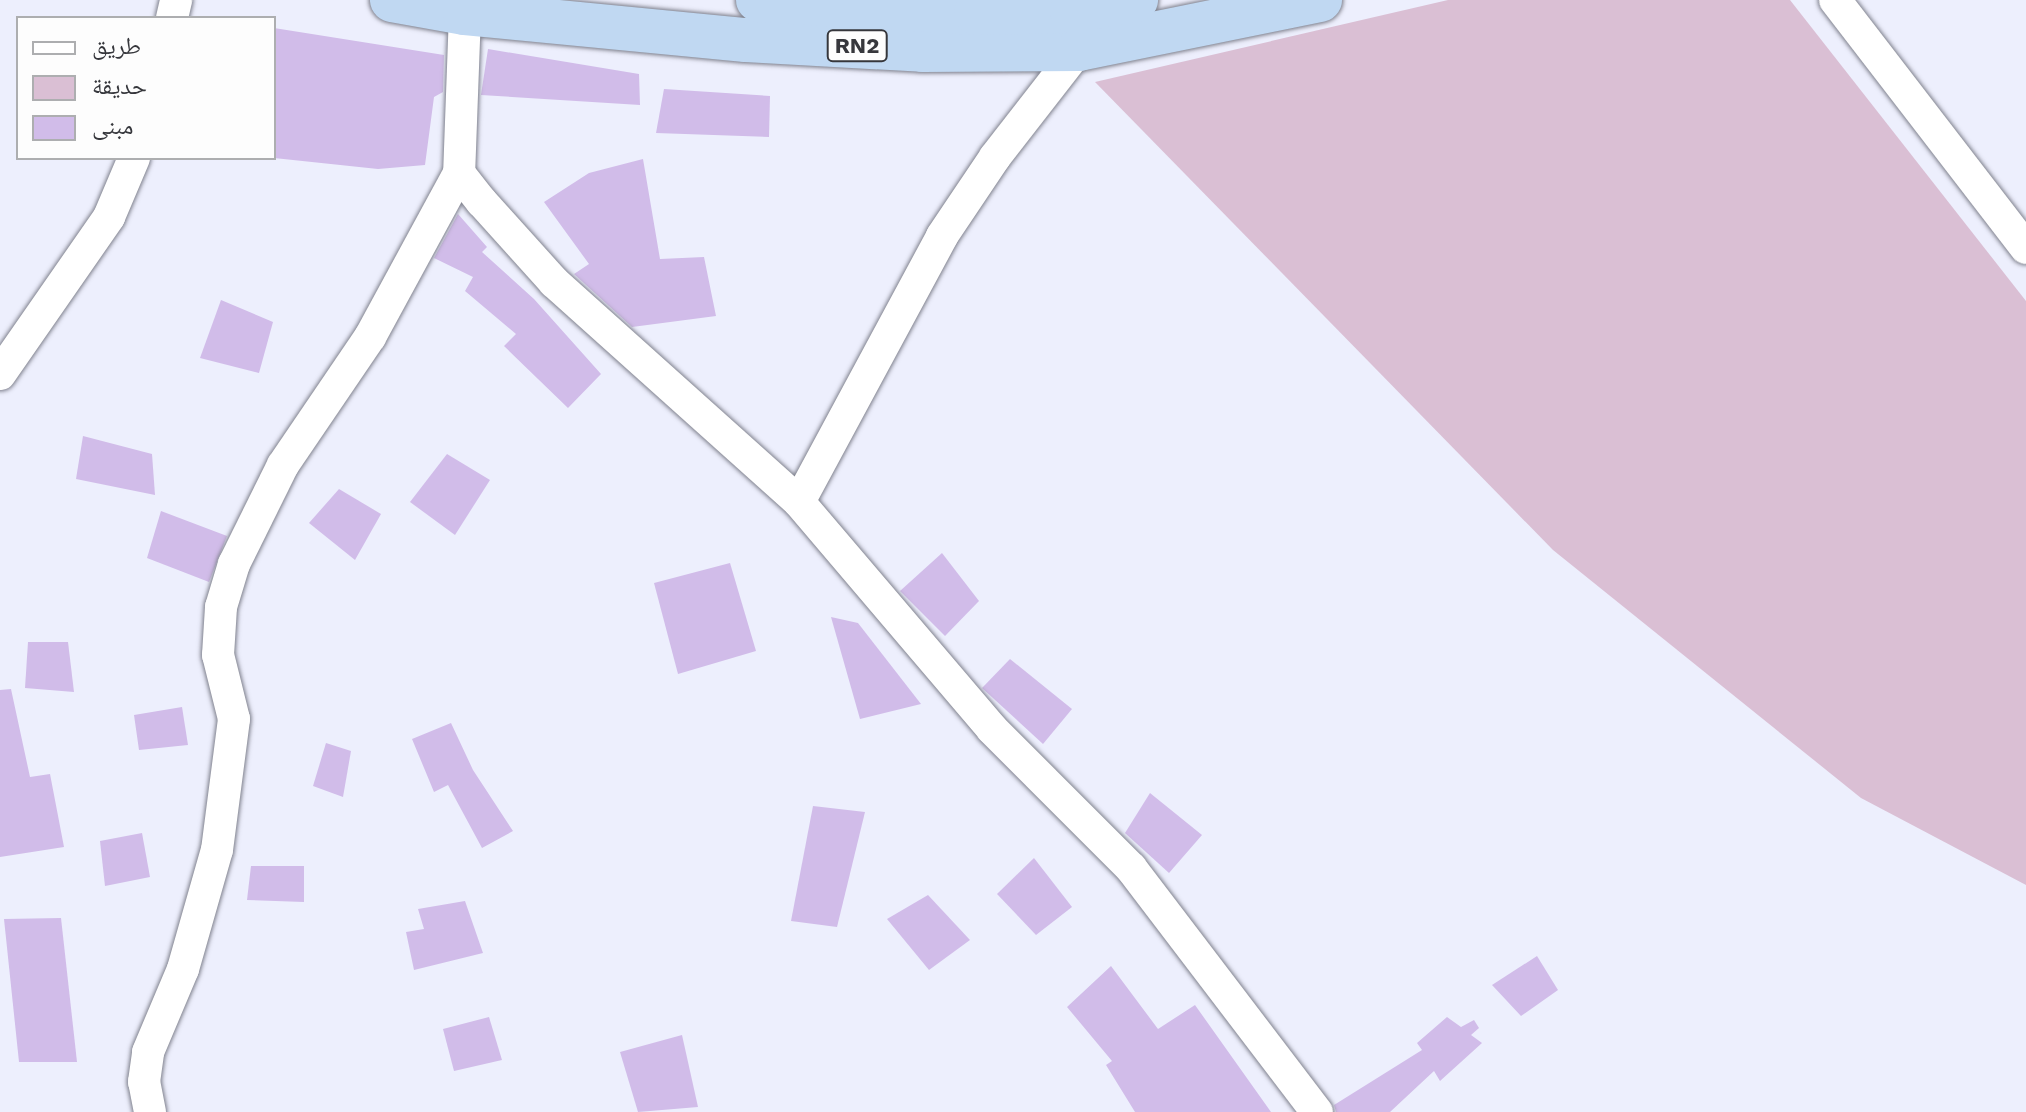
<!DOCTYPE html>
<html>
<head>
<meta charset="utf-8">
<style>
  body { margin:0 }
  #map { position:relative; width:2026px; height:1112px; overflow:hidden; background:#edeffd; font-family:"Work Sans","Noto Naskh Arabic",sans-serif }
  div>[style] { position:absolute }
  [style*='--x'] { left:calc(var(--x)*1px); top:calc(var(--y)*1px); width:calc(var(--w)*1px); rotate:calc(var(--a)*1deg) }
  .green>* { inset:0; background:#dabfd4 }
  .building>* { inset:0; background:#d1bce9 }
  .roads { filter:drop-shadow(0 0 2px #80828e) drop-shadow(0 0 2px #80828e) }
  .minor>* { height:32px; margin:-16px; padding:0 16px; transform-origin:16px; border-radius:16px; background:#fff }
  .highway>* { height:44px; margin:-22px; padding:0 22px; transform-origin:22px; border-radius:22px; background:#c0d8f2 }
  span { translate:-50% -50%; white-space:nowrap; text-align:center; line-height:1.15; -webkit-text-stroke:6px #fdfdfd; paint-order:stroke }
  .shield-label span { padding:2px 6px; background:#fdfdfd; border:2px solid; border-radius:6px; -webkit-text-stroke-width:0 }
  .shield-label { font-size:22px; color:#36373c; font-weight:700 }
  .legend { position:absolute; left:16px; top:16px; width:260px; height:144px; box-sizing:border-box; background:#fdfdfd; border:2px solid #adaeb0; margin:0; padding:10px 14px; list-style:none; font-size:24px; color:#36373c }
  .legend li { display:flex; align-items:center; gap:16px; height:40px }
  .legend b { width:40px; border:2px solid #adaeb0 }
</style>
</head>
<body>
<div id="map">
  <div class="green">
    <i style="clip-path:polygon(1448px 0,1790px 0,2026px 301px,2026px 885px,1861px 798px,1553px 550px,1095px 82px)"></i>
  </div>
  <div class="building">
    <i style="clip-path:polygon(274px 28px,444px 55px,443px 92px,434px 97px,425px 165px,378px 169px,274px 158px)"></i>
    <i style="clip-path:polygon(488px 49px,639px 74px,640px 105px,481px 95px)"></i>
    <i style="clip-path:polygon(664px 89px,770px 96px,769px 137px,656px 133px)"></i>
    <i style="clip-path:polygon(643px 159px,660px 259px,704px 257px,716px 316px,632px 327px,574px 274px,589px 264px,544px 202px,589px 173px)"></i>
    <i style="clip-path:polygon(458px 214px,487px 247px,482px 252px,534px 299px,601px 374px,568px 408px,504px 346px,516px 334px,465px 291px,473px 277px,434px 258px)"></i>
    <i style="clip-path:polygon(221px 300px,273px 322px,259px 373px,200px 358px)"></i>
    <i style="clip-path:polygon(83px 436px,152px 454px,155px 495px,76px 479px)"></i>
    <i style="clip-path:polygon(447px 454px,490px 480px,455px 535px,410px 502px)"></i>
    <i style="clip-path:polygon(339px 489px,381px 514px,355px 560px,309px 523px)"></i>
    <i style="clip-path:polygon(161px 511px,227px 536px,209px 582px,147px 558px)"></i>
    <i style="clip-path:polygon(942px 553px,979px 601px,945px 636px,900px 591px)"></i>
    <i style="clip-path:polygon(730px 563px,756px 651px,678px 674px,654px 583px)"></i>
    <i style="clip-path:polygon(831px 617px,858px 623px,921px 704px,860px 719px)"></i>
    <i style="clip-path:polygon(28px 642px,68px 642px,74px 692px,25px 688px)"></i>
    <i style="clip-path:polygon(1010px 659px,1072px 709px,1043px 744px,982px 688px)"></i>
    <i style="clip-path:polygon(11px 689px,30px 777px,50px 774px,64px 847px,0 857px,0 690px)"></i>
    <i style="clip-path:polygon(182px 707px,188px 745px,139px 750px,134px 715px)"></i>
    <i style="clip-path:polygon(451px 723px,473px 770px,513px 831px,482px 848px,448px 785px,434px 792px,412px 739px)"></i>
    <i style="clip-path:polygon(326px 743px,351px 751px,343px 797px,313px 786px)"></i>
    <i style="clip-path:polygon(1150px 793px,1202px 835px,1169px 873px,1125px 833px)"></i>
    <i style="clip-path:polygon(813px 806px,865px 812px,837px 927px,791px 921px)"></i>
    <i style="clip-path:polygon(142px 833px,150px 877px,105px 886px,100px 841px)"></i>
    <i style="clip-path:polygon(1034px 858px,1072px 907px,1036px 935px,997px 894px)"></i>
    <i style="clip-path:polygon(251px 866px,304px 866px,304px 902px,247px 900px)"></i>
    <i style="clip-path:polygon(928px 895px,970px 940px,929px 970px,887px 919px)"></i>
    <i style="clip-path:polygon(465px 901px,483px 953px,414px 970px,406px 932px,424px 929px,418px 909px)"></i>
    <i style="clip-path:polygon(61px 918px,77px 1062px,19px 1062px,4px 919px)"></i>
    <i style="clip-path:polygon(1537px 956px,1558px 990px,1521px 1016px,1492px 985px)"></i>
    <i style="clip-path:polygon(1111px 966px,1158px 1029px,1195px 1005px,1271px 1112px,1135px 1112px,1106px 1065px,1112px 1061px,1067px 1007px)"></i>
    <i style="clip-path:polygon(489px 1017px,502px 1060px,454px 1071px,443px 1029px)"></i>
    <i style="clip-path:polygon(1447px 1017px,1461px 1027px,1474px 1020px,1479px 1028px,1471px 1035px,1482px 1043px,1440px 1081px,1434px 1071px,1390px 1112px,1336px 1112px,1334px 1105px,1422px 1050px,1417px 1043px)"></i>
    <i style="clip-path:polygon(682px 1035px,698px 1107px,638px 1112px,620px 1052px)"></i>
  </div>
  <div class="roads">
    <div class="minor">
      <i style="--x:1835;--y:0;--w:313;--a:52.4"></i>
      <i style="--x:465;--y:13;--w:160;--a:92.1"></i>
      <i style="--x:459;--y:173;--w:37;--a:52"></i>
      <i style="--x:482;--y:202;--w:108;--a:48"></i>
      <i style="--x:554;--y:282;--w:329;--a:41.9"></i>
      <i style="--x:799;--y:502;--w:298;--a:49.6"></i>
      <i style="--x:992;--y:729;--w:197;--a:45"></i>
      <i style="--x:1131;--y:868;--w:307;--a:52.7"></i>
      <i style="--x:172;--y:18;--w:18;--a:-77"></i>
      <i style="--x:0;--y:374;--w:191;--a:-55.2"></i>
      <i style="--x:109;--y:217;--w:64;--a:-67"></i>
      <i style="--x:799;--y:502;--w:302;--a:-61.7"></i>
      <i style="--x:942;--y:236;--w:95;--a:-56.1"></i>
      <i style="--x:995;--y:157;--w:137;--a:-52.1"></i>
      <i style="--x:150;--y:1112;--w:31;--a:-101"></i>
      <i style="--x:144;--y:1082;--w:30;--a:-82"></i>
      <i style="--x:148;--y:1052;--w:90;--a:-67.1"></i>
      <i style="--x:183;--y:969;--w:124;--a:-74.1"></i>
      <i style="--x:217;--y:850;--w:132;--a:-82.6"></i>
      <i style="--x:234;--y:719;--w:66;--a:-104"></i>
      <i style="--x:218;--y:655;--w:48;--a:-86.4"></i>
      <i style="--x:221;--y:607;--w:45;--a:-73.2"></i>
      <i style="--x:234;--y:564;--w:110;--a:-63.7"></i>
      <i style="--x:283;--y:465;--w:155;--a:-55.8"></i>
      <i style="--x:370;--y:337;--w:187;--a:-61.5"></i>
    </div>
    <div class="highway">
      <i style="--x:392;--y:0;--w:74;--a:10.1"></i>
      <i style="--x:465;--y:13;--w:282;--a:5.5"></i>
      <i style="--x:746;--y:40;--w:177;--a:3.2"></i>
      <i style="--x:923;--y:50;--w:156;--a:-0.4"></i>
      <i style="--x:1079;--y:49;--w:246;--a:-11.5"></i>
      <i style="--x:758;--y:0;--w:218;--a:3.4"></i>
      <i style="--x:976;--y:13;--w:96;--a:-1.2"></i>
      <i style="--x:1072;--y:11;--w:65;--a:-9.8"></i>
    </div>
  </div>
  <div class="shield-label">
    <span style="left:857px;top:46px">RN2</span>
  </div>
  <ul class="legend">
  <li><b style="height:10px;background:#fff"></b>طريق</li>
  <li><b style="height:22px;background:#dabfd4"></b>حديقة</li>
  <li><b style="height:22px;background:#d1bce9"></b>مبنى</li>
  </ul>
</div>
</body>
</html>
